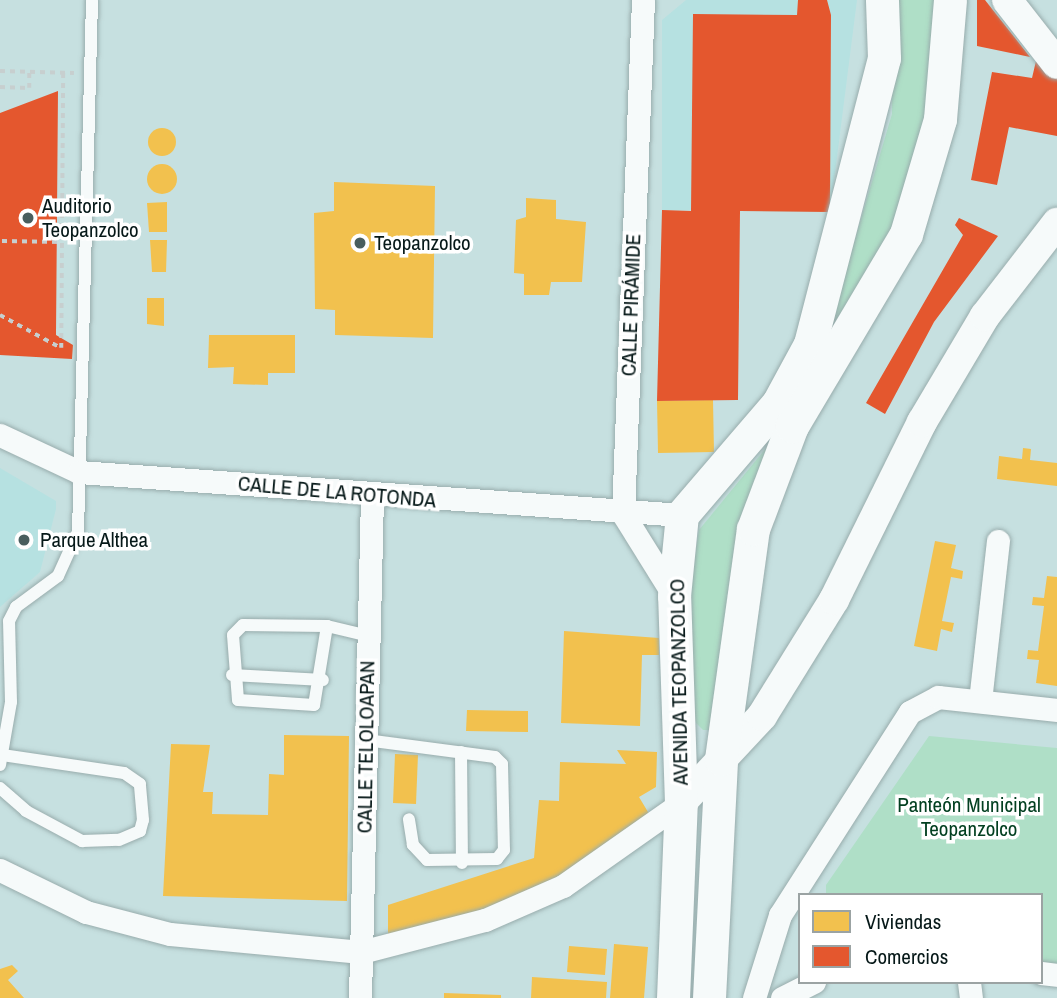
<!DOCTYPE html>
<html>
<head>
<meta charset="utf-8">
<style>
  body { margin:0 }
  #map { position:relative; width:1057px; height:998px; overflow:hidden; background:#c6e0e0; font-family:"Archivo Narrow",sans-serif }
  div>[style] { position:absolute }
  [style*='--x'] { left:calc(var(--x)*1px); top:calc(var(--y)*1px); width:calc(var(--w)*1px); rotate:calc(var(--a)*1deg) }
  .built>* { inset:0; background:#b6e1e1 }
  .green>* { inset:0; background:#afdfc7 }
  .homes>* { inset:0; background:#f2c14e }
  .round { border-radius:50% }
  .shops>* { inset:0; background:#e4572e }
  .path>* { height:3.5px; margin-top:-1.75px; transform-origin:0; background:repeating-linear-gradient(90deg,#c7cfcf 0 5px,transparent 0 10px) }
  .roads { filter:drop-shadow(0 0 2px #98acac) drop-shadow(0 0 2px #98acac) }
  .service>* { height:12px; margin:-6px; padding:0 6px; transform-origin:6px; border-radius:6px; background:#f6fafa }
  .minor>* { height:23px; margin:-11.5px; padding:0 11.5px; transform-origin:11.5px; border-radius:11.5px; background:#f6fafa }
  .tertiary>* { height:30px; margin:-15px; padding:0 15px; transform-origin:15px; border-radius:15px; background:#f6fafa }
  .secondary>* { height:33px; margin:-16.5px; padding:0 16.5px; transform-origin:16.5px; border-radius:16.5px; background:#f6fafa }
  .dots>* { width:19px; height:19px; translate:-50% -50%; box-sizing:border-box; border:4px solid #fff; border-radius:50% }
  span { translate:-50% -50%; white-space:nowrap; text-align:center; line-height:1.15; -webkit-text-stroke:7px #fff; paint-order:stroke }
  .poi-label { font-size:21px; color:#061818 }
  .left { translate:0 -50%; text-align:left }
  .street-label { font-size:21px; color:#061818 }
  .park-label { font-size:21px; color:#034021 }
  .legend { position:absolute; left:798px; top:893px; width:245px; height:91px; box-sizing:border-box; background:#fff; border:2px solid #9ba3a3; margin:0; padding:9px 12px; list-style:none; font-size:21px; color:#061818 }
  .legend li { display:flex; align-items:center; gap:14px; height:35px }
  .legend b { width:35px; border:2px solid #9ba3a3 }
</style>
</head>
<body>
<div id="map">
  <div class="built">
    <i style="clip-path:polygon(686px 0,857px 0,830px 212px,662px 210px,662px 20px)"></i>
    <i style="clip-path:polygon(0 468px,56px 501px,56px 509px,40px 572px,0 607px)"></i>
  </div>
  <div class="green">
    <i style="clip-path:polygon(890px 0,938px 0,931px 99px,897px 235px,815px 374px,892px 114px)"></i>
    <i style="clip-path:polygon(766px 448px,771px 451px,711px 730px,703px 730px,693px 720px,691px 581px,699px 530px)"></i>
    <i style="clip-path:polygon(929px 736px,1057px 748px,1057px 968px,1041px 966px,1041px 895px,826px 895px,826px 885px)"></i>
  </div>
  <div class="homes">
    <i class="round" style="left:148px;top:128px;width:28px;height:28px"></i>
    <i class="round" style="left:147px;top:164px;width:30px;height:30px"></i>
    <i style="clip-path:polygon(334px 182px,435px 186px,433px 338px,335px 335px,335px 310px,315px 309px,314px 213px,334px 211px)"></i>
    <i style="clip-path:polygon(526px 198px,556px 200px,556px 219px,586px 222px,582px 282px,551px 282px,549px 295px,524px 295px,524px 274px,514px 273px,516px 220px,526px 217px)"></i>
    <i style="clip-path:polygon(167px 202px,167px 232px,149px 232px,147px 203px)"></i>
    <i style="clip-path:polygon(150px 240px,167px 240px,166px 272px,152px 272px)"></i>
    <i style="clip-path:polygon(147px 298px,164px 298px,164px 326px,147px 324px)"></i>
    <i style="clip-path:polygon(209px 335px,295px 335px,295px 373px,268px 373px,268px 385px,233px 384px,234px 367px,208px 368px)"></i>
    <i style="clip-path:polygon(713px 400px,714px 452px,658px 453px,657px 401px)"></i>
    <i style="clip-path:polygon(1023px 448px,1031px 449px,1030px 460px,1057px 463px,1057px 486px,997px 479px,999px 456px,1022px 459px)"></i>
    <i style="clip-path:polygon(935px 541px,956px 545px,951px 568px,963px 571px,962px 579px,951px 577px,942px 621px,954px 623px,952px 632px,941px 629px,937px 651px,914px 646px)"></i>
    <i style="clip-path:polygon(1047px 576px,1057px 577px,1057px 686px,1036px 683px,1039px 660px,1027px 659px,1028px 650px,1038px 651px,1044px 606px,1032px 605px,1033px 597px,1044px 598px)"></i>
    <i style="clip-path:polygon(564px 631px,659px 638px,659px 655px,642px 655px,640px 726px,561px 723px)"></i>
    <i style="clip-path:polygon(467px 710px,528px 711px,528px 732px,466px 731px)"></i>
    <i style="clip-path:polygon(284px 735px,349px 736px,347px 901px,163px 896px,171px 744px,210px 745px,203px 792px,213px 792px,212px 814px,268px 815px,269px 774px,284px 775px)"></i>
    <i style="clip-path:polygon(617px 750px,657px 752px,656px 787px,639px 797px,654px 822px,517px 901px,388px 940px,388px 905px,534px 858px,539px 800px,559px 801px,560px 762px,626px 764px)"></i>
    <i style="clip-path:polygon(395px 754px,418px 755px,416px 804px,393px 803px)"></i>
    <i style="clip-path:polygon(614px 944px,648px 947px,644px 998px,610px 998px)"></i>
    <i style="clip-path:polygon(569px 946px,607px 949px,605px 975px,567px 972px)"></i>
    <i style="clip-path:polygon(12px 965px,18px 971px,8px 980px,24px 998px,0 998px,0 969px)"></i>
    <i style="clip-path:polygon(532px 977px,607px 982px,606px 998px,531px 998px)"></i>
    <i style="clip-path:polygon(444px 993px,501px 995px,501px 998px,444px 998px)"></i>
  </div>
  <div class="shops">
    <i style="clip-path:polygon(798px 0,827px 0,831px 15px,830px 212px,740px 211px,738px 400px,657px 401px,662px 210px,691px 211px,693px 14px,797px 15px)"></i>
    <i style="clip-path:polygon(977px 0,985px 0,1030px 57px,977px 46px)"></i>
    <i style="clip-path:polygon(1036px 61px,1057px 77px,1057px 136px,1009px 127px,997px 185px,971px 180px,992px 72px,1032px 78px)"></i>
    <i style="clip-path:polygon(58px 91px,56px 335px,73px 345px,72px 359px,0 355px,0 113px)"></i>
    <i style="clip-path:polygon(959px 218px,998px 236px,934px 322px,885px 414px,866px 403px,963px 235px,955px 225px)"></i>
  </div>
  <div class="path">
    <i style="--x:0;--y:71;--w:74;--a:1.5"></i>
    <i style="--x:0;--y:87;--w:29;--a:2"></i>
    <i style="--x:29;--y:88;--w:16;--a:-90"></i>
    <i style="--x:2;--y:241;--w:60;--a:1"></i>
    <i style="--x:0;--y:315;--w:69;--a:28.4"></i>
    <i style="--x:61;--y:348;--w:275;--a:-89.6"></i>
  </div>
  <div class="roads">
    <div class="service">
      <i style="--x:327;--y:626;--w:80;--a:99.3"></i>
      <i style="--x:314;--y:705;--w:76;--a:-176.2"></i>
      <i style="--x:238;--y:700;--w:65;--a:-94.4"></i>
      <i style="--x:233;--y:635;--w:14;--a:-45"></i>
      <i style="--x:243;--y:625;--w:84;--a:0.7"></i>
      <i style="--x:327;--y:626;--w:43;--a:13.4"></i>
      <i style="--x:232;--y:675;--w:91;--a:3.1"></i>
      <i style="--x:366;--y:740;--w:130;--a:7.5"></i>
      <i style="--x:495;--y:757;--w:10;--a:45"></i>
      <i style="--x:502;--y:764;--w:86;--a:88.7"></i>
      <i style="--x:504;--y:850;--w:11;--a:128"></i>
      <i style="--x:497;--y:859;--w:70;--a:179.2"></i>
      <i style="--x:427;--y:860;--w:21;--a:-133"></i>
      <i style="--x:413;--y:845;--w:26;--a:-99"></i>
      <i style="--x:461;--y:752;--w:111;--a:89.5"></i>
      <i style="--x:0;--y:765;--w:64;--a:-80.1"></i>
      <i style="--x:11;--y:702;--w:81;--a:-91.4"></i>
      <i style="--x:9;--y:621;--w:16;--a:-63"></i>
      <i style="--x:16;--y:607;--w:52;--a:-36.4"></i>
      <i style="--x:58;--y:576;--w:48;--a:-65.6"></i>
      <i style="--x:78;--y:532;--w:532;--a:-88.49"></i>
      <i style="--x:0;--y:788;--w:35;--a:41"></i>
      <i style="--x:26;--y:811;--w:64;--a:28.2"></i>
      <i style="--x:82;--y:841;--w:37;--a:-2"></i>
      <i style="--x:119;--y:840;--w:23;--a:-23"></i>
      <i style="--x:140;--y:831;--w:11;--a:-75"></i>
      <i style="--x:143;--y:820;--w:36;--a:-95"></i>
      <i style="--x:140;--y:784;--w:19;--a:-145"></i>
      <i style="--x:124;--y:773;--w:123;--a:-171.6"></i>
    </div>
    <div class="minor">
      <i style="--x:643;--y:0;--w:514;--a:92.23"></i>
      <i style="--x:623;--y:514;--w:97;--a:58.1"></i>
      <i style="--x:0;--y:435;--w:87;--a:25.1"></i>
      <i style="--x:79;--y:472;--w:605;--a:4.08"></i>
      <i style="--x:980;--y:701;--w:161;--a:-83.6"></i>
      <i style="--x:0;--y:870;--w:96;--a:26"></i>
      <i style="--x:86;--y:912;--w:87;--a:14.7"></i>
      <i style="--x:170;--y:934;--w:192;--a:5.4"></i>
      <i style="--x:361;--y:952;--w:128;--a:-14.5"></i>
      <i style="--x:485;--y:920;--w:85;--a:-23.6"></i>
      <i style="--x:563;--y:886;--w:144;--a:-35.1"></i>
      <i style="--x:1041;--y:973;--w:16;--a:7"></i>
      <i style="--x:969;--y:982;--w:16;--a:83"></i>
      <i style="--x:360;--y:998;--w:503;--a:-88.63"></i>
      <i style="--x:754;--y:998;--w:87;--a:-72.6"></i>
      <i style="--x:780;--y:915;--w:241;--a:-57.4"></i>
      <i style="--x:910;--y:712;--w:32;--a:-28"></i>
      <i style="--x:938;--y:697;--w:120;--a:6.2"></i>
      <i style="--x:782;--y:998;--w:36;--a:-27"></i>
    </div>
    <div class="tertiary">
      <i style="--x:1007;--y:0;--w:81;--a:52"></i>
      <i style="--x:681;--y:803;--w:119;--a:-47"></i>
      <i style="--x:762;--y:716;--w:137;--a:-58.2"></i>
      <i style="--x:834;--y:600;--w:199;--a:-63.7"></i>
      <i style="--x:922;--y:422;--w:123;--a:-59.3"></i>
      <i style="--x:985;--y:316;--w:118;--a:-52.3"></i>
    </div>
    <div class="secondary">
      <i style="--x:673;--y:998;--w:195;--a:-87.7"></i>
      <i style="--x:681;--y:803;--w:207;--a:-91.9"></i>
      <i style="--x:674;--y:596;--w:81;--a:-84.4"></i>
      <i style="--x:682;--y:515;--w:148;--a:-49.4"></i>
      <i style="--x:778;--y:403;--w:67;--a:-61.5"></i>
      <i style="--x:810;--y:344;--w:295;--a:-75.5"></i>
      <i style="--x:884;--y:58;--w:58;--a:-92"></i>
      <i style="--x:709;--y:998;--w:239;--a:-87.1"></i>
      <i style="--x:721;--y:759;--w:232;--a:-82.1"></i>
      <i style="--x:753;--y:529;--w:110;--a:-69.3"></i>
      <i style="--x:792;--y:426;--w:223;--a:-59.3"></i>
      <i style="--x:906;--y:234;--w:120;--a:-73.5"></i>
      <i style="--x:940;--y:119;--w:119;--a:-85.2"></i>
    </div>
  </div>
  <div class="dots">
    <i style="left:28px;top:218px;background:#495e5e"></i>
    <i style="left:360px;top:243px;background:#495e5e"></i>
    <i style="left:24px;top:540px;background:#495e5e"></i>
  </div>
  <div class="poi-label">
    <span class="left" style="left:42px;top:218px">Auditorio<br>Teopanzolco</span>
    <span class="left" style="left:374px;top:243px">Teopanzolco</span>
    <span class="left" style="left:40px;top:540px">Parque Althea</span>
  </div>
  <div class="street-label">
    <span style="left:631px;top:305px;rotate:-88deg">CALLE PIRÁMIDE</span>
    <span style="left:337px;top:492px;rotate:5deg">CALLE DE LA ROTONDA</span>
    <span style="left:679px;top:682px;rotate:-91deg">AVENIDA TEOPANZOLCO</span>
    <span style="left:366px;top:747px;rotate:-89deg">CALLE TELOLOAPAN</span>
  </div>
  <div class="park-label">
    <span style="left:969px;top:817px">Panteón Municipal<br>Teopanzolco</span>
  </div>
  <ul class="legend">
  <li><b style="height:19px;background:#f2c14e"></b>Viviendas</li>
  <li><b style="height:19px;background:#e4572e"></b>Comercios</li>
  </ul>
</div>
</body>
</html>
